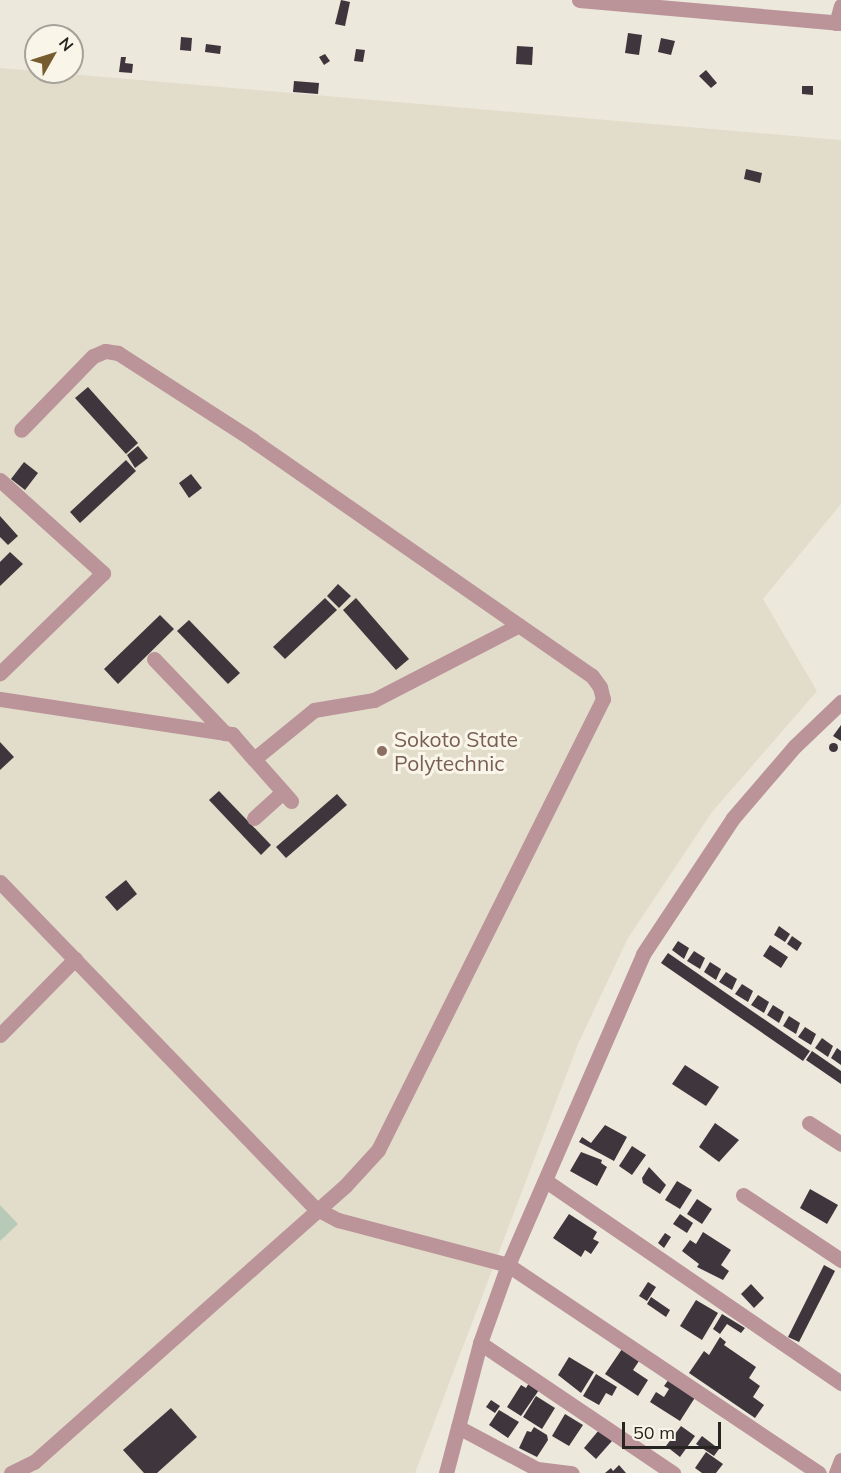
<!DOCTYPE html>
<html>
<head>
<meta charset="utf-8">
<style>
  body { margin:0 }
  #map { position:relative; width:841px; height:1473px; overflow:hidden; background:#ece8dc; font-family:Mulish,sans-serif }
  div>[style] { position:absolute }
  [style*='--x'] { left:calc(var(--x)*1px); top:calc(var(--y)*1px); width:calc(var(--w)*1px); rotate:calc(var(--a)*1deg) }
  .built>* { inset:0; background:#e2ddca }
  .green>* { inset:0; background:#b7cab7 }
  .building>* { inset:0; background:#3e363c }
  .round { border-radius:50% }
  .minor>* { height:15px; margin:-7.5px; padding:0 7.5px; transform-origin:7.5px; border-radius:7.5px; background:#bb949a }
  .dots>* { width:16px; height:16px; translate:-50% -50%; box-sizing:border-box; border:3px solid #f9f6e9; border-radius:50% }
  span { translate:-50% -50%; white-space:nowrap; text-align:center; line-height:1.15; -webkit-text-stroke:6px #f9f6e9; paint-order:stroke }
  .education-label { font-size:21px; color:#785e54 }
  .left { translate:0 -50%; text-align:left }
  .north { position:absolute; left:24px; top:24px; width:60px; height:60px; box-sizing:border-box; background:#f9f6e9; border:2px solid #a5a299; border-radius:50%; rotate:51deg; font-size:16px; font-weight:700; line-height:24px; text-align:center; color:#272521 }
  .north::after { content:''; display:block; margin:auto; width:21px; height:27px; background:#765c2e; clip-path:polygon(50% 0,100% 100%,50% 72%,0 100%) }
  .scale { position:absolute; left:622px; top:1422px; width:99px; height:27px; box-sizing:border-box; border:3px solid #272521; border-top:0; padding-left:8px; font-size:18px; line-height:21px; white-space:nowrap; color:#272521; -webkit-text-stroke:4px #f9f6e9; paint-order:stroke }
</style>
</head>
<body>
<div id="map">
  <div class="built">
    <i style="clip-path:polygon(0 68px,841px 140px,841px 504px,763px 599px,817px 691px,712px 812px,628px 938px,578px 1044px,415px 1473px,0 1473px)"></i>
  </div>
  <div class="green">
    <i style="clip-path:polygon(0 1205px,18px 1224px,0 1241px)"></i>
  </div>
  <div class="building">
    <i style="clip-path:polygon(341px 0,350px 2px,345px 26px,335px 24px)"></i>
    <i style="clip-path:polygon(628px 33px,642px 35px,639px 55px,625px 53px)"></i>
    <i style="clip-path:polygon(181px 37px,192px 38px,191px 51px,180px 50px)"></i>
    <i style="clip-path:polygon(661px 38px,675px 41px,671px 55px,658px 52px)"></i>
    <i style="clip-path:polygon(206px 44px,221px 46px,220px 54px,205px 52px)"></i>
    <i style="clip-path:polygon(517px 46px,533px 47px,532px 65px,516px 64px)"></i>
    <i style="clip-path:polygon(356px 49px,365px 50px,363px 62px,354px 61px)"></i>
    <i style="clip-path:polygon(325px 54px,330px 61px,324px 65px,319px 57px)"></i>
    <i style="clip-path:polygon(121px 57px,126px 57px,125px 63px,133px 64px,132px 73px,119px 72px)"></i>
    <i style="clip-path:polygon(706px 70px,717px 83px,711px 88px,699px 76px)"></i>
    <i style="clip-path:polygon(294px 81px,319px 83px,318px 94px,293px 92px)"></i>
    <i style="clip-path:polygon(802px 86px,813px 86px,813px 95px,802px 94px)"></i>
    <i style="clip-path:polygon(746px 169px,762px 173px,760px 183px,744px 179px)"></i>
    <i style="clip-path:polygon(88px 387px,138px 443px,126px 454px,75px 398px)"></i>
    <i style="clip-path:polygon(138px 446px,148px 458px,135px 468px,127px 455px)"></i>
    <i style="clip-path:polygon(126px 460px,136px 471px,80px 523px,70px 512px)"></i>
    <i style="clip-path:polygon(24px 462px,38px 473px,25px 490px,11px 479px)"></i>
    <i style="clip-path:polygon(191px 474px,202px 488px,189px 498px,179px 483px)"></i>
    <i style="clip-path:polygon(0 516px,18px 536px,8px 545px,0 537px)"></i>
    <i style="clip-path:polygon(10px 552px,23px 564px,0 586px,0 562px)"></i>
    <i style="clip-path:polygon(338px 584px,351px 596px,339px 608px,327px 596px)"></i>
    <i style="clip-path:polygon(325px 598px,337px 610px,285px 659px,273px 647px)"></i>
    <i style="clip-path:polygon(356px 598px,409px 659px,396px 670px,343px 610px)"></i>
    <i style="clip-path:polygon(160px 615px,174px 629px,118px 684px,104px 669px)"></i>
    <i style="clip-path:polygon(189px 620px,240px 673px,228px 684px,177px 631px)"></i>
    <i style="clip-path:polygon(841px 725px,841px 741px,833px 736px)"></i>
    <i style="clip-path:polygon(0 742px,14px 757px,0 770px)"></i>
    <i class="round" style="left:828.5px;top:742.5px;width:9px;height:9px"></i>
    <i style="clip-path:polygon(219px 791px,271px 845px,261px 855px,209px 800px)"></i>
    <i style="clip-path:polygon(337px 794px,347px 805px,286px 858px,276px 847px)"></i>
    <i style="clip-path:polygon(126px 880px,137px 894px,117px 911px,105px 897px)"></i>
    <i style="clip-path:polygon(779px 926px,790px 934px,785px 942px,774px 935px)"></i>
    <i style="clip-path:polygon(792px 936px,802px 943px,797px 951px,787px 944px)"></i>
    <i style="clip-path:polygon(678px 941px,689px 948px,684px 959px,672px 950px)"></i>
    <i style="clip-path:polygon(770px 945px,788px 957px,781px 968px,763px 956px)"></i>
    <i style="clip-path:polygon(694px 951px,705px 958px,700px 969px,687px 961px)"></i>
    <i style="clip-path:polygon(668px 953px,810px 1051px,803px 1061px,661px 963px)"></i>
    <i style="clip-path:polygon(710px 962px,721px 969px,716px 980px,704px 972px)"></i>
    <i style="clip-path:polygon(726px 972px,737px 979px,732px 990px,719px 982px)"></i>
    <i style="clip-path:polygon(742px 984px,753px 991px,748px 1002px,735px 994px)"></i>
    <i style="clip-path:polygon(758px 995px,769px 1002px,764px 1013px,751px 1005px)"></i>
    <i style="clip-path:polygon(773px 1005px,784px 1012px,779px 1023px,767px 1015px)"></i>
    <i style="clip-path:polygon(789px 1016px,800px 1023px,796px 1034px,783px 1026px)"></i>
    <i style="clip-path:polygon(805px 1027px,816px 1034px,811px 1045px,798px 1037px)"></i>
    <i style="clip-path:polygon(822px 1038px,833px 1046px,828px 1057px,815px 1048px)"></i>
    <i style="clip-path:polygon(837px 1048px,841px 1051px,841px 1065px,831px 1058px)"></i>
    <i style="clip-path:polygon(812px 1051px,841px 1071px,841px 1084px,806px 1060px)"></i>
    <i style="clip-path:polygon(685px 1065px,719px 1087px,706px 1106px,672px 1084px)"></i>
    <i style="clip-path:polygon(715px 1123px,739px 1140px,719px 1162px,699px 1147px)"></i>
    <i style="clip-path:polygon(605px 1125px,627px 1137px,614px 1161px,579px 1142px,582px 1137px,591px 1143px)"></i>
    <i style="clip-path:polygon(632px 1146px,646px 1155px,632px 1175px,619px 1166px)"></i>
    <i style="clip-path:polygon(581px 1152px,602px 1160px,601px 1163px,607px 1167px,597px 1186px,570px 1171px)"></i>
    <i style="clip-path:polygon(649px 1167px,666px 1185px,660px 1194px,643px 1183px,642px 1178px)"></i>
    <i style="clip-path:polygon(677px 1181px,692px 1190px,680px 1209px,665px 1200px)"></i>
    <i style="clip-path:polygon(810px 1189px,838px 1205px,827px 1224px,800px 1208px)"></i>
    <i style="clip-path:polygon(697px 1199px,712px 1209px,702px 1224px,687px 1214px)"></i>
    <i style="clip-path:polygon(569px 1214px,597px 1232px,593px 1239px,599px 1242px,591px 1254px,585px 1250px,581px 1257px,553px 1238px)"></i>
    <i style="clip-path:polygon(680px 1214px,693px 1223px,687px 1233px,673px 1224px)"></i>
    <i style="clip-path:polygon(703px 1232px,731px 1250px,721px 1265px,729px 1271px,723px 1280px,697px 1267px,699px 1264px,682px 1251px,690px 1240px,696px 1244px)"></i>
    <i style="clip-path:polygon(665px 1233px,671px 1237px,664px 1248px,658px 1243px)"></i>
    <i style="clip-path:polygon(824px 1265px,835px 1271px,799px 1342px,788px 1337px)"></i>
    <i style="clip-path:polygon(648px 1282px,656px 1287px,647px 1301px,639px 1296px)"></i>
    <i style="clip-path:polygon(751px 1284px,764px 1298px,754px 1308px,741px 1294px)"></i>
    <i style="clip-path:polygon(651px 1297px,670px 1310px,666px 1317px,647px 1304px)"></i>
    <i style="clip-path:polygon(696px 1300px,718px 1313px,702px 1340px,680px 1326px)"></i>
    <i style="clip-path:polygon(722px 1314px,745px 1328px,741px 1333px,727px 1324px,720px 1334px,713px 1329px)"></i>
    <i style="clip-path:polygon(720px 1337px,726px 1342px,724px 1345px,756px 1367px,749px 1378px,760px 1386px,753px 1397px,764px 1405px,755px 1418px,689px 1373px,704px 1351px,709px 1355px)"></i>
    <i style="clip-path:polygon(622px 1349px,639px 1361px,633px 1370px,648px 1380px,638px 1396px,605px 1374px)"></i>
    <i style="clip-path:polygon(569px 1357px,594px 1372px,581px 1393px,558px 1375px)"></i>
    <i style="clip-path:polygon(596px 1374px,617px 1387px,612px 1396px,606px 1393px,599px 1405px,583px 1396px)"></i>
    <i style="clip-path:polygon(669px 1379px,696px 1396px,680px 1421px,650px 1402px,656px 1392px,664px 1397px,669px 1389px,664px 1386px)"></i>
    <i style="clip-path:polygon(529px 1383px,539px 1390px,521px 1416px,507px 1407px,521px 1385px,526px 1388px)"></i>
    <i style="clip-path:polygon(536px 1396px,555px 1408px,542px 1429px,523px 1417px)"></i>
    <i style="clip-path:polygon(491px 1400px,500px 1406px,495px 1413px,486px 1407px)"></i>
    <i style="clip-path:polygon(171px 1408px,197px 1437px,157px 1473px,144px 1473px,123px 1450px)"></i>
    <i style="clip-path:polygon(499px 1410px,519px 1422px,508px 1438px,489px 1425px)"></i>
    <i style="clip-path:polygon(565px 1414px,583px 1425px,569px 1446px,552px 1436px)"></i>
    <i style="clip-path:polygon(681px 1426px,695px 1436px,680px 1457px,666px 1446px)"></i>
    <i style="clip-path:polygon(534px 1427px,547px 1435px,548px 1440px,537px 1457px,519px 1448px,527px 1431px,531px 1432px)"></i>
    <i style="clip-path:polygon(599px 1430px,612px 1441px,596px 1459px,584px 1448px)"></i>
    <i style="clip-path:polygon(702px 1436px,719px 1449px,714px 1456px,696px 1444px)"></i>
    <i style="clip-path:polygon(706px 1452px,723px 1464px,716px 1473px,702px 1473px,695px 1468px)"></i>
    <i style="clip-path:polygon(619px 1465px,626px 1473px,605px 1473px,611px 1468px,613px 1471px)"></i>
  </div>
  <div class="minor">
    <i style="--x:579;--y:0;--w:263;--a:5"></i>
    <i style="--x:836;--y:23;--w:18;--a:-74"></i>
    <i style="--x:0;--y:480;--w:139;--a:42.1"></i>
    <i style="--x:103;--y:573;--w:144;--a:135.8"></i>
    <i style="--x:154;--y:659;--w:103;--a:46.2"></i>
    <i style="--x:0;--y:699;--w:235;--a:8.6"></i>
    <i style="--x:232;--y:734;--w:33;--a:49"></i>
    <i style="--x:254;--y:759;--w:77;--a:-39.2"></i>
    <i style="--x:314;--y:710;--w:61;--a:-9.5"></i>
    <i style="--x:374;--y:700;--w:163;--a:-27.3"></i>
    <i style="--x:254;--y:759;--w:56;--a:48.6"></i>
    <i style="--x:254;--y:818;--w:39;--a:-42"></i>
    <i style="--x:0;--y:882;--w:453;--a:46"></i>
    <i style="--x:315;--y:1208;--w:26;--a:28"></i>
    <i style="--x:338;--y:1220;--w:176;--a:14.8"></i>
    <i style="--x:508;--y:1265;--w:374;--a:33.8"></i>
    <i style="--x:0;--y:1035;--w:107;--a:-45.4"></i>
    <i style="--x:809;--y:1123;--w:38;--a:33"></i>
    <i style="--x:546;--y:1181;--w:358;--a:34.4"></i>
    <i style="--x:743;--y:1195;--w:118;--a:33.6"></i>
    <i style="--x:480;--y:1343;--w:233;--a:34"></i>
    <i style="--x:458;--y:1427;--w:89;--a:28"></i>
    <i style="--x:537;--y:1469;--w:35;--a:7"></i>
    <i style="--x:11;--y:1473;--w:25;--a:-26"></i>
    <i style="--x:34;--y:1462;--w:416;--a:-41.6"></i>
    <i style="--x:345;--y:1186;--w:49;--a:-47.5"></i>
    <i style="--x:378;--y:1150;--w:504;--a:-63.49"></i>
    <i style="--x:603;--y:699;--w:12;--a:-104"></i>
    <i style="--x:600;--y:687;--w:14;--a:-126"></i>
    <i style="--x:592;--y:676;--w:413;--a:-145.2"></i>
    <i style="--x:253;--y:440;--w:161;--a:-147.2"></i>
    <i style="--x:118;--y:353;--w:13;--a:-171"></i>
    <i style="--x:105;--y:351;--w:13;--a:157"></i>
    <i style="--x:93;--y:356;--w:103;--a:134.2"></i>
    <i style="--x:446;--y:1473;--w:134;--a:-75.3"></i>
    <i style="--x:480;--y:1343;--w:83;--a:-70.3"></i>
    <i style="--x:508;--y:1265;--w:339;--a:-66.5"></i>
    <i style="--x:643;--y:954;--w:163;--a:-56.5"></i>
    <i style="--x:733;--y:818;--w:95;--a:-49.3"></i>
    <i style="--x:795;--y:746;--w:64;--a:-43.7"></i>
    <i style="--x:836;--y:1473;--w:14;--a:-69"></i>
  </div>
  <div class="dots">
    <i style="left:382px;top:751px;background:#8d6e63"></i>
  </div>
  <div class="education-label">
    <span class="left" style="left:394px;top:751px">Sokoto State<br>Polytechnic</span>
  </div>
  <div class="north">N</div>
  <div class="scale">50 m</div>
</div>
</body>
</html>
